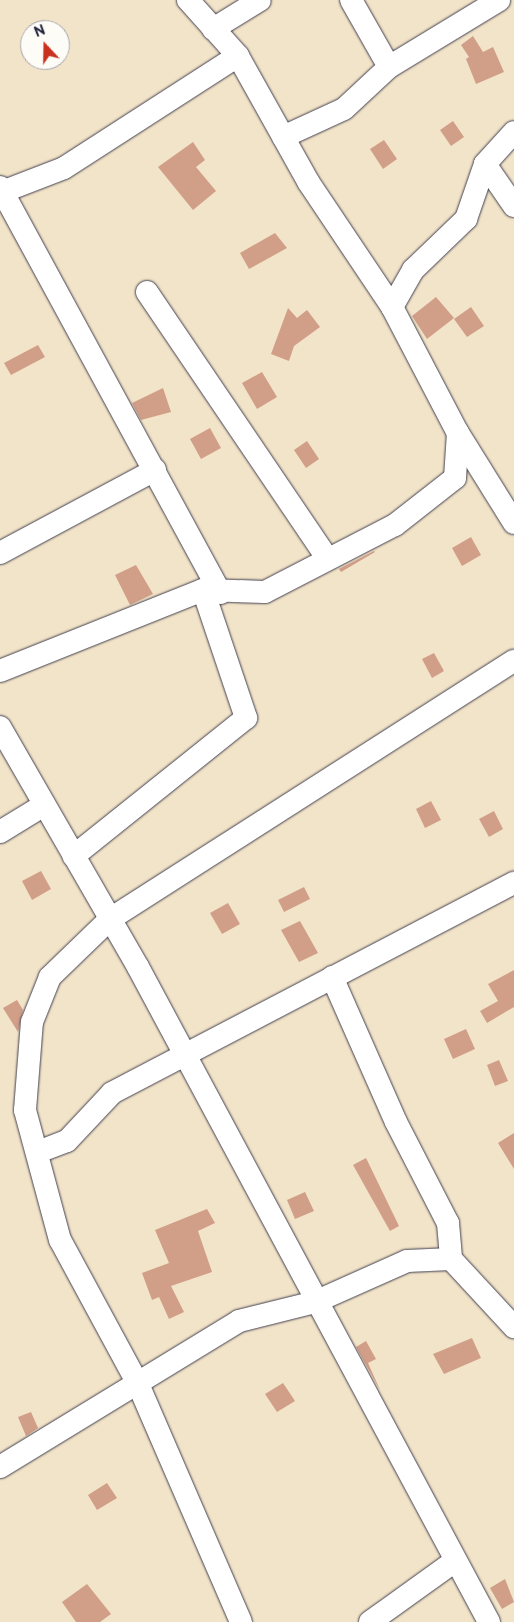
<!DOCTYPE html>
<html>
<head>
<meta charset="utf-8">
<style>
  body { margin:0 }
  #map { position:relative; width:514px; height:1622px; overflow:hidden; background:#f2e4c8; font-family:"Balsamiq Sans",sans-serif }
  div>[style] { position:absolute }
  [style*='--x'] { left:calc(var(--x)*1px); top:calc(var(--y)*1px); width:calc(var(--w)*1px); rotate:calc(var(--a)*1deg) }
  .building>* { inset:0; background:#d19e88 }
  .roads { filter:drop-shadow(0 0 1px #413f50) drop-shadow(0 0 1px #413f50) }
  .minor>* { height:22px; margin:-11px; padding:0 11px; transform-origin:11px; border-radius:11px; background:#fff }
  span { translate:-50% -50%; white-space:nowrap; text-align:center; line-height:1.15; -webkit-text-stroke:4px #fdfcf7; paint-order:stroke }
  .north { position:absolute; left:20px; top:20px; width:50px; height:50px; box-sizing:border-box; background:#fdfcf7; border:1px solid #a5a5ac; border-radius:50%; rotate:339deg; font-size:14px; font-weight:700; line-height:20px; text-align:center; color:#22223b }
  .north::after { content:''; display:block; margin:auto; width:18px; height:22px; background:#c8321e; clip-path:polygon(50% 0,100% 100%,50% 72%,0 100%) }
</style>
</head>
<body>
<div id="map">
  <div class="building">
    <i style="clip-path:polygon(473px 36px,483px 52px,493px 47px,504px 72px,476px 84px,466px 59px,469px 57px,461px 45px)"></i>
    <i style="clip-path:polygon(453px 121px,464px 137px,451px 146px,440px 130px)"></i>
    <i style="clip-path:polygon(384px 140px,397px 159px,383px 169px,370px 149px)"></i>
    <i style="clip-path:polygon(193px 142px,205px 160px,196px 167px,216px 191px,193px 210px,158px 167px)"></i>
    <i style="clip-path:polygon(275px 233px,287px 248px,249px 269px,240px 253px)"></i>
    <i style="clip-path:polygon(436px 297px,454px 318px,427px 339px,412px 316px)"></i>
    <i style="clip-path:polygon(471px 307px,484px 326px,467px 337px,454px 319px)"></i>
    <i style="clip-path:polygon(288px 308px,297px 318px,307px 310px,320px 327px,294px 346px,289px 361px,271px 354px)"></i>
    <i style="clip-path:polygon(38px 345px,45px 357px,11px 375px,4px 363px)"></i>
    <i style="clip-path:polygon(262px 372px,277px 397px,257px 409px,242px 383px)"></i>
    <i style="clip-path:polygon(163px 388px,171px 412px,141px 420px,132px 403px)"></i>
    <i style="clip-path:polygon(210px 428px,221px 448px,201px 459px,190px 439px)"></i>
    <i style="clip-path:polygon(307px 441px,319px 459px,306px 468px,294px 450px)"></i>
    <i style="clip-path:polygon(471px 537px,481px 555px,462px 566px,452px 548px)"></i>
    <i style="clip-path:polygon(374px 551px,375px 552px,341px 572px,339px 569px)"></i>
    <i style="clip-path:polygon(136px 565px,153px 594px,130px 605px,115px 575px)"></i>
    <i style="clip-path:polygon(434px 653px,444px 671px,432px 678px,422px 659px)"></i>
    <i style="clip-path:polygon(431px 801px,441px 820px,425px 828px,416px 809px)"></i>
    <i style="clip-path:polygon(494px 811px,503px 829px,489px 837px,479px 819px)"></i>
    <i style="clip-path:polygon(41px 871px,51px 889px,32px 900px,22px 881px)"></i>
    <i style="clip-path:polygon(304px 887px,310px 899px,284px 912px,278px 900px)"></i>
    <i style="clip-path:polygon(228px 903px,240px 924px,222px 934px,210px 913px)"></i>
    <i style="clip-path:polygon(300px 921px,318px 953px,299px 962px,281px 930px)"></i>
    <i style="clip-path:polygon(514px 970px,514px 1007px,487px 1023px,480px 1011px,498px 1001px,488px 984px)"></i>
    <i style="clip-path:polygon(17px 1000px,23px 1010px,18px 1032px,3px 1008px)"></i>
    <i style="clip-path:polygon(466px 1029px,475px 1049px,453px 1059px,444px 1039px)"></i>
    <i style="clip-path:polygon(499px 1060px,508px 1081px,495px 1086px,487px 1065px)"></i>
    <i style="clip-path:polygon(514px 1133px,514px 1169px,498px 1143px)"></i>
    <i style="clip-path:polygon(366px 1158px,399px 1226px,390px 1231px,353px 1165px)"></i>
    <i style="clip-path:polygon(305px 1192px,314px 1211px,295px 1219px,287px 1200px)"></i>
    <i style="clip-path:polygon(207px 1209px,215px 1223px,198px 1231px,212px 1272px,171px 1286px,184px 1312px,169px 1319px,159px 1297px,152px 1300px,142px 1273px,169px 1263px,155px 1230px)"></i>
    <i style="clip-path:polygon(472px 1338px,481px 1358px,444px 1374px,433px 1354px)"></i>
    <i style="clip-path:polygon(366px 1341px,376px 1359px,368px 1363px,380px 1390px,356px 1347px)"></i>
    <i style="clip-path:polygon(283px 1383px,295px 1401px,277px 1412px,265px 1394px)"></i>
    <i style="clip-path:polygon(31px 1412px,38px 1428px,26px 1436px,18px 1417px)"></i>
    <i style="clip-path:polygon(107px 1483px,117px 1498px,97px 1510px,88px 1495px)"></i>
    <i style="clip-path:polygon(505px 1579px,514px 1602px,502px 1609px,490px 1588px)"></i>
    <i style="clip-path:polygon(87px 1584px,111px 1614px,100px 1622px,76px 1622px,62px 1602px)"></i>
  </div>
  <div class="roads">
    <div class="minor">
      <i style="--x:188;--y:0;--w:75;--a:48.2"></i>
      <i style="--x:238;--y:56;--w:145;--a:60.8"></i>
      <i style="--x:309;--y:183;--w:149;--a:56.2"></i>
      <i style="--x:392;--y:307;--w:142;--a:62.4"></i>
      <i style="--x:458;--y:433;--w:106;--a:58.1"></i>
      <i style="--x:351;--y:0;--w:77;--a:60.4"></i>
      <i style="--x:213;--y:29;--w:55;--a:-31.7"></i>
      <i style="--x:283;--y:137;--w:67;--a:-24.7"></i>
      <i style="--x:344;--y:109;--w:62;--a:-43"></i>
      <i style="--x:389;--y:67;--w:129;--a:-31.3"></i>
      <i style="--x:485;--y:164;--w:51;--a:55.4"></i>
      <i style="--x:0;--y:187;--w:462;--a:61.5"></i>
      <i style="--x:2;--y:192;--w:66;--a:-21.2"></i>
      <i style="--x:64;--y:168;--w:207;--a:-32.8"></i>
      <i style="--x:147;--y:292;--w:321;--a:55.9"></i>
      <i style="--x:392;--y:307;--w:43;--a:-60.4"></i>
      <i style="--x:413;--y:270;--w:74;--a:-43.9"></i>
      <i style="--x:466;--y:219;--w:58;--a:-70.9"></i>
      <i style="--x:485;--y:164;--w:43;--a:-47.8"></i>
      <i style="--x:0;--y:553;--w:176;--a:-28.2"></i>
      <i style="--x:205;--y:590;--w:60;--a:1.9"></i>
      <i style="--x:265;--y:592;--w:146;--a:-27.3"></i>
      <i style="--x:395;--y:525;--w:76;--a:-38.1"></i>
      <i style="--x:455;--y:478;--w:45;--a:-86.2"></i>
      <i style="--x:0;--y:671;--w:219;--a:-21.8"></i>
      <i style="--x:203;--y:590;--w:135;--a:71.4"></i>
      <i style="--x:246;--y:718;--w:221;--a:141.3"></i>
      <i style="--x:0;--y:727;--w:277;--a:60.1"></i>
      <i style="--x:138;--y:967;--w:743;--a:61.81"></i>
      <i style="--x:0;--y:832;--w:52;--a:-31.5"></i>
      <i style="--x:332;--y:977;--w:158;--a:66.2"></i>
      <i style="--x:396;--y:1122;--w:114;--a:62.8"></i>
      <i style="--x:448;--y:1223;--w:36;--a:85"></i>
      <i style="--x:451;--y:1259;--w:93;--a:47.2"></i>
      <i style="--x:38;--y:1152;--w:31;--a:-21"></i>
      <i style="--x:67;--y:1141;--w:66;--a:-46.8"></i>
      <i style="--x:112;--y:1093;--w:454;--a:-27.6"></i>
      <i style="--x:0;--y:1467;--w:280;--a:-31.4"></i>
      <i style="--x:239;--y:1321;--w:78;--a:-14"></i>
      <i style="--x:315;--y:1302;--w:101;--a:-24"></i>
      <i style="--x:407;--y:1261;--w:44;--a:-2.6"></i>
      <i style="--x:241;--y:1622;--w:259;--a:-113.4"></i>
      <i style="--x:138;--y:1384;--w:164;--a:-118.4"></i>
      <i style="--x:60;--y:1240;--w:135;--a:-105.1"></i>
      <i style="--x:25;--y:1110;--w:88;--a:-85.5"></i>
      <i style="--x:32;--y:1022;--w:48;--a:-68.2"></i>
      <i style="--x:50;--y:977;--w:83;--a:-44"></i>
      <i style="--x:110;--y:919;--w:479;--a:-32.6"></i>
      <i style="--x:370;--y:1622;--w:105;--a:-35.7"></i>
    </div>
  </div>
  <div class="north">N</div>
</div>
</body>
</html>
